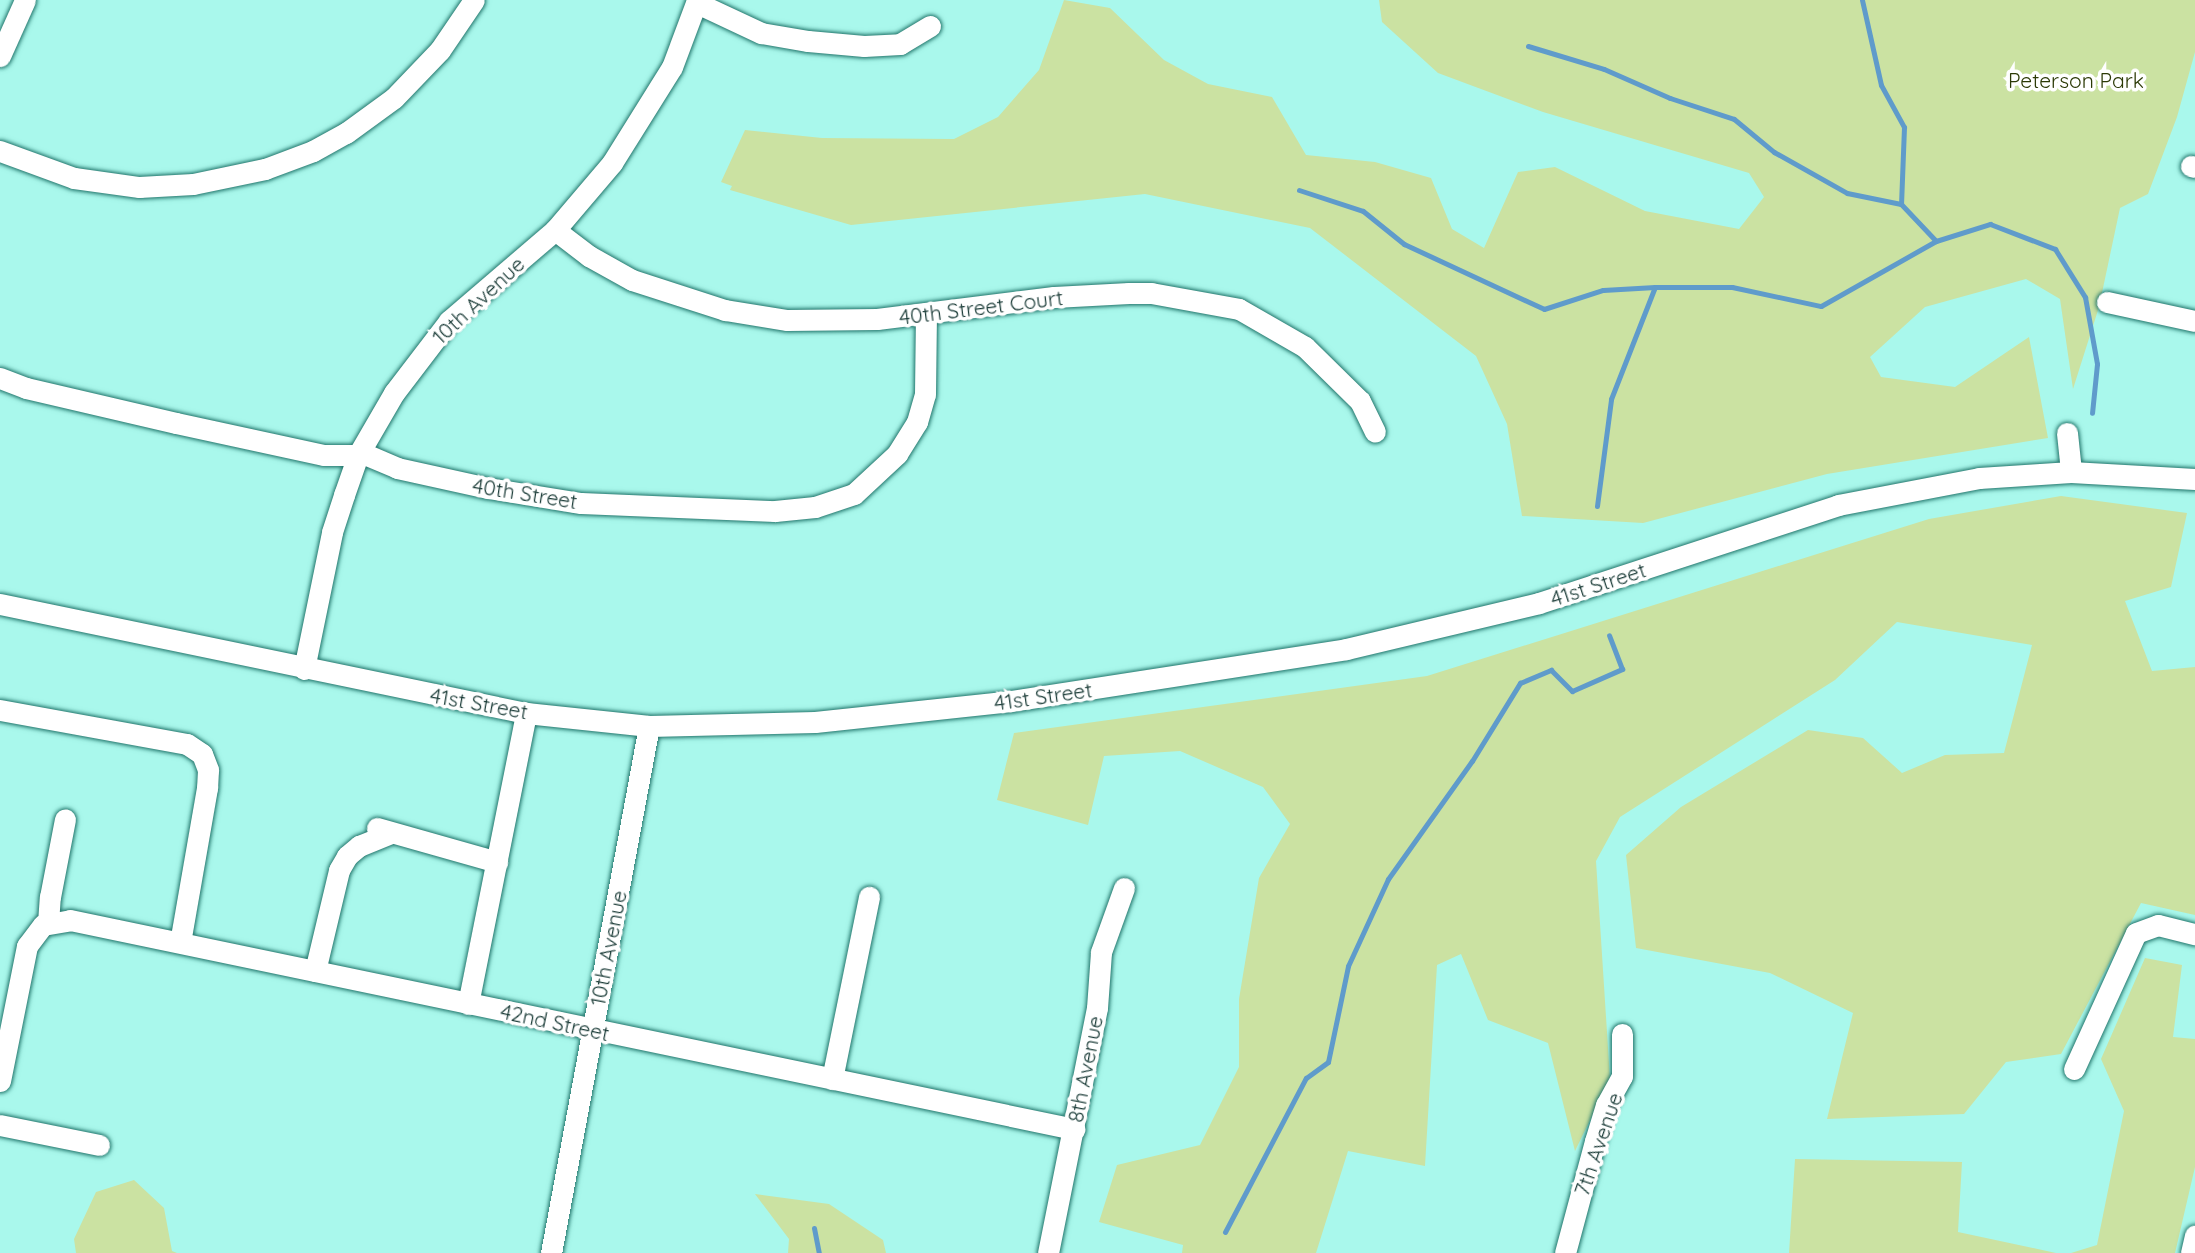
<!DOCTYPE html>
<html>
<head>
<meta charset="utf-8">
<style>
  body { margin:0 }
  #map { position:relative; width:2195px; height:1253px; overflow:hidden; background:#a9f8ec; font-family:Quicksand,sans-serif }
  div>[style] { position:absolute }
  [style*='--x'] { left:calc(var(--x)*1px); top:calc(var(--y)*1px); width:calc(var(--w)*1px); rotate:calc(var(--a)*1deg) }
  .green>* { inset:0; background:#cbe2a2 }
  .stream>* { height:5px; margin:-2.5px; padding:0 2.5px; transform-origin:2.5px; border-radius:2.5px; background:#5f9bcb }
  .roads { filter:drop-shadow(0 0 2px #21756b) drop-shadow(0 0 2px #21756b) }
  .minor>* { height:21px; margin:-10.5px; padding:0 10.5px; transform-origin:10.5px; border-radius:10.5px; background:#fff }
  span { translate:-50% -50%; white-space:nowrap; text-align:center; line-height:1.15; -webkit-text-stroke:7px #fff; paint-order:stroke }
  .park-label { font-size:21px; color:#2c3a06 }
  .street-label { font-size:21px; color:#1a3b37 }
</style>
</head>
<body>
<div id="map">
  <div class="green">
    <i style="clip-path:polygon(1064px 0,1110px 8px,1164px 60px,1208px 84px,1272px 97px,1306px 155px,1375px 162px,1431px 178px,1452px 229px,1484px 248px,1518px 172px,1555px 167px,1645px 211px,1739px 229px,1764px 197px,1749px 173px,1543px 112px,1438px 73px,1382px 22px,1379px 0,2195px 0,2195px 52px,2177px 117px,2148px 194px,2120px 208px,2099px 307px,2073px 389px,2060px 299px,2026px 279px,1925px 307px,1870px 357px,1881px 377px,1955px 387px,2029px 337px,2048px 438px,1827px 474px,1643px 523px,1522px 516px,1507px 424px,1476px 356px,1310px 228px,1145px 194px,851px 225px,730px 190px,732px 186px,721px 182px,745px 130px,822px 138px,954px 139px,998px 117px,1039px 70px)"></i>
    <i style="clip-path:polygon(2061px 496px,2187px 513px,2171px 587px,2125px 601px,2152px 671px,2195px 667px,2195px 915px,2141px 903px,2061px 1054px,2006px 1062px,1964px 1114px,1827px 1119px,1853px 1013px,1770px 973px,1636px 948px,1626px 855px,1681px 807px,1808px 730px,1863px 738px,1902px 773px,1945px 755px,2004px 753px,2032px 645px,1897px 622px,1835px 680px,1620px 817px,1596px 861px,1610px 1079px,1575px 1151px,1548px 1043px,1488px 1020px,1461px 954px,1437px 965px,1425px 1166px,1348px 1151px,1316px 1253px,1182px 1253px,1183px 1245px,1099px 1222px,1117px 1165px,1200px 1145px,1239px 1067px,1239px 999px,1259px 878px,1290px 824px,1263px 787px,1180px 751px,1104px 756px,1088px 825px,997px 800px,1014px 733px,1427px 676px,1929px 519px)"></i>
    <i style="clip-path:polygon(2145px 958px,2182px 965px,2173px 1037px,2195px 1039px,2195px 1167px,2175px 1253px,2071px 1253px,2097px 1245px,2124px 1111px,2101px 1059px)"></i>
    <i style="clip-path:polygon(1795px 1159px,1962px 1162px,1958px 1232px,2056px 1253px,1789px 1253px)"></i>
    <i style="clip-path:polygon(134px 1180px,164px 1208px,172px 1251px,177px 1253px,76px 1253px,74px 1239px,96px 1192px)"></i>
    <i style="clip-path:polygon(755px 1194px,829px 1204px,883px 1240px,886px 1253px,788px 1253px,789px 1239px)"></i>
  </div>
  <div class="stream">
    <i style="--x:1862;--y:0;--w:87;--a:77.4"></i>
    <i style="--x:1881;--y:85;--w:48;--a:61.3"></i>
    <i style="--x:1904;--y:127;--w:77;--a:92.2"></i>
    <i style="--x:1901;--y:204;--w:51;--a:46.6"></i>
    <i style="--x:1528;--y:46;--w:79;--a:16.8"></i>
    <i style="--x:1604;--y:69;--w:72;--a:23.7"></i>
    <i style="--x:1670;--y:98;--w:67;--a:18.2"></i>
    <i style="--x:1734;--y:119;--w:52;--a:39.5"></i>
    <i style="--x:1774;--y:152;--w:84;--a:29.3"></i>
    <i style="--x:1847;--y:193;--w:55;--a:11.5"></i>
    <i style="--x:1299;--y:190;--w:67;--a:18.2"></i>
    <i style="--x:1363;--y:211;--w:53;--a:38.8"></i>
    <i style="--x:1404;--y:244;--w:154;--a:24.9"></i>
    <i style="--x:1544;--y:309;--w:62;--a:-17.9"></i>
    <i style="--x:1603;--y:290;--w:52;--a:-3.3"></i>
    <i style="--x:1655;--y:287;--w:77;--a:0"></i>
    <i style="--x:1732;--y:287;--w:91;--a:12.1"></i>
    <i style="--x:1821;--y:306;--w:132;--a:-29.5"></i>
    <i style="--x:1936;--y:241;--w:57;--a:-17.5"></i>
    <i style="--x:1990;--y:224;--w:70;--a:21"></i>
    <i style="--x:2055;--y:249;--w:57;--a:58"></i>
    <i style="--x:2085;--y:297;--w:68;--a:79.8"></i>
    <i style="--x:2097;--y:364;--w:49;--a:95.8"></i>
    <i style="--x:1597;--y:506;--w:108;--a:-82.5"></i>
    <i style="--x:1611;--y:399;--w:120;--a:-68.6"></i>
    <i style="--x:814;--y:1228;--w:25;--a:79"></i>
    <i style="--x:1225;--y:1232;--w:174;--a:-62.3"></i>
    <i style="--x:1306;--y:1078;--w:27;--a:-36"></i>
    <i style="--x:1328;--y:1062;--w:98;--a:-78.2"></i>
    <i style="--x:1348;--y:966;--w:96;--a:-65.3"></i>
    <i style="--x:1388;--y:879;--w:145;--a:-54.6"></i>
    <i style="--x:1472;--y:761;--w:92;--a:-58.4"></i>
    <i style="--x:1520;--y:683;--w:34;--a:-23"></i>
    <i style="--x:1551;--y:670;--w:30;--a:45"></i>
    <i style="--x:1572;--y:691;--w:55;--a:-23.7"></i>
    <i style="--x:1622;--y:669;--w:36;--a:-111"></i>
  </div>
  <div class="roads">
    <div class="minor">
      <i style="--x:697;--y:3;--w:71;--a:25.1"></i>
      <i style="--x:761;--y:33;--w:48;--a:9.7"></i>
      <i style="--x:808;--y:41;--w:56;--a:5.1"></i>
      <i style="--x:864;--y:46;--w:36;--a:-3"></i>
      <i style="--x:900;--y:44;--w:35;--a:-31"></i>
      <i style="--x:0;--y:56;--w:61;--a:-65.9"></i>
      <i style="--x:0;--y:151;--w:79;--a:20"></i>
      <i style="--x:74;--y:178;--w:66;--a:7.9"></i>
      <i style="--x:139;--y:187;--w:54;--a:-3.2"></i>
      <i style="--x:193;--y:184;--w:74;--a:-11.8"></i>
      <i style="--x:265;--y:169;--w:51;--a:-20.6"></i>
      <i style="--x:313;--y:151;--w:38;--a:-29"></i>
      <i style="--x:346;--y:133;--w:59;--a:-36.1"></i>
      <i style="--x:394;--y:98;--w:66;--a:-46.2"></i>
      <i style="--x:440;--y:50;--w:60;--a:-55.8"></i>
      <i style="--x:2191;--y:166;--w:4;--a:14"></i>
      <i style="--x:555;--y:230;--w:43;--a:37.4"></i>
      <i style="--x:589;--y:256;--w:49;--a:29.2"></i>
      <i style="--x:632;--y:280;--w:98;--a:17.9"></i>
      <i style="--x:725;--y:310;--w:63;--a:9.2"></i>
      <i style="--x:787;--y:320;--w:90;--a:-0.6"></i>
      <i style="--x:877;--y:319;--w:178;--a:-7.1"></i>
      <i style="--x:1054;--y:297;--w:75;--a:-3.1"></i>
      <i style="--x:1129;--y:293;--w:22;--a:0"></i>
      <i style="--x:1151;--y:293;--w:89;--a:10.3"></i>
      <i style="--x:1239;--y:309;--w:76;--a:29.9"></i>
      <i style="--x:1305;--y:347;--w:77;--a:44.5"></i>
      <i style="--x:1360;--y:401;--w:34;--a:64"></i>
      <i style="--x:2107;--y:302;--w:90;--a:12.2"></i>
      <i style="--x:0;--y:378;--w:28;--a:21"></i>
      <i style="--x:26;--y:388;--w:154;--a:13.1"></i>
      <i style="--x:176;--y:423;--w:151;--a:12.2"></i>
      <i style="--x:324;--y:455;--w:43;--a:0"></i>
      <i style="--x:367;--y:455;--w:33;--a:23"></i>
      <i style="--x:397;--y:468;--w:93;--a:12.4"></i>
      <i style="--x:488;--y:488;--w:94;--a:9.2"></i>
      <i style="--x:581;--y:503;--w:194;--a:2.4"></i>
      <i style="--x:775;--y:511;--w:40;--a:-5.7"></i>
      <i style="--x:815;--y:507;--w:41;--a:-18.4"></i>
      <i style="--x:854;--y:494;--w:59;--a:-42.9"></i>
      <i style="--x:897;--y:454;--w:38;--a:-58"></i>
      <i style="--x:917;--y:422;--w:29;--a:-74"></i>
      <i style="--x:925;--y:394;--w:81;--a:-89.3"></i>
      <i style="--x:2067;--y:433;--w:39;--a:84"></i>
      <i style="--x:0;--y:604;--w:537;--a:11.71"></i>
      <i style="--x:526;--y:713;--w:124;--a:6"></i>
      <i style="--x:649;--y:726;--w:166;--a:-1.4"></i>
      <i style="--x:815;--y:722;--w:197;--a:-6.1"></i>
      <i style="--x:1011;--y:701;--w:339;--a:-8.8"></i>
      <i style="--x:1346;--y:649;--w:198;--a:-13.4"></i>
      <i style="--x:1539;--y:603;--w:315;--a:-18.1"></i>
      <i style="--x:1838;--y:505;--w:144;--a:-10.8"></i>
      <i style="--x:1979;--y:478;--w:92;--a:-3.7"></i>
      <i style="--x:2071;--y:472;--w:124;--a:3.2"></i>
      <i style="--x:304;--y:669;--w:140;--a:-78.4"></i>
      <i style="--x:332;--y:532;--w:39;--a:-72"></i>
      <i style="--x:344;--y:495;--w:42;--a:-70.7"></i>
      <i style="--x:358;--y:455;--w:72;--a:-59.9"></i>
      <i style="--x:394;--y:393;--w:91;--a:-52.6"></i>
      <i style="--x:449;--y:321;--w:140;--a:-40.6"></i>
      <i style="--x:555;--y:230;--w:88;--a:-49.6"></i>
      <i style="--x:612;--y:163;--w:113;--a:-58"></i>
      <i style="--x:672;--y:67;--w:72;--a:-69.5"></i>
      <i style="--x:0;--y:710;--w:190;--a:10.3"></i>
      <i style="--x:187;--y:744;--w:18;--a:34"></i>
      <i style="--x:202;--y:754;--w:17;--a:69"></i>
      <i style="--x:208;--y:770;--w:18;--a:93"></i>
      <i style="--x:207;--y:788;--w:156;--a:99.9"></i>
      <i style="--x:377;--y:828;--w:125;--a:15.8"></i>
      <i style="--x:48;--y:923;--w:26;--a:-86"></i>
      <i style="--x:50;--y:897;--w:79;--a:-79.1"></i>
      <i style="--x:315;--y:971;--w:104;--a:-76.6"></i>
      <i style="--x:339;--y:870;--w:16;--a:-60"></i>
      <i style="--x:347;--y:856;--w:16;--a:-40"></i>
      <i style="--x:359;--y:846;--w:35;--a:-22"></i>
      <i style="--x:468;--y:1004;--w:297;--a:-78.7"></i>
      <i style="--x:2074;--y:1069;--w:149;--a:-65.5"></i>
      <i style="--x:2136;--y:933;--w:23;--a:-20"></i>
      <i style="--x:2158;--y:925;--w:38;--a:14"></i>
      <i style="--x:832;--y:1079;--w:186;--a:-78.5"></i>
      <i style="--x:0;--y:1081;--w:138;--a:-78.7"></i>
      <i style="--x:27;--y:946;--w:26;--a:-53"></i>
      <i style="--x:43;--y:925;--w:27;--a:-10"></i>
      <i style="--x:70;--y:920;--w:1026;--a:11.76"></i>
      <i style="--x:0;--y:1125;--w:101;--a:11.4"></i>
      <i style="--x:551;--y:1253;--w:536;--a:-79.47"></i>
      <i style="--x:1048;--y:1253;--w:250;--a:-78.7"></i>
      <i style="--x:1097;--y:1008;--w:56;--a:-85.9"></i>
      <i style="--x:1101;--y:952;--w:68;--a:-70.2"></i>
      <i style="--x:1565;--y:1253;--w:116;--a:-75"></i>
      <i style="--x:1595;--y:1141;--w:38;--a:-73"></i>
      <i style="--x:1606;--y:1105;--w:33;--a:-61"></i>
      <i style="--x:1622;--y:1076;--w:42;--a:-90"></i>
      <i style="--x:2191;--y:1253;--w:18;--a:-77"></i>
    </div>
  </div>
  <div class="park-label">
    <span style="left:2076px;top:80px">Peterson Park</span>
  </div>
  <div class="street-label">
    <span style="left:478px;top:300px;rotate:-43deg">10th Avenue</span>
    <span style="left:981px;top:307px;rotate:-7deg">40th Street Court</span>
    <span style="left:525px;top:493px;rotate:9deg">40th Street</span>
    <span style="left:1598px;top:584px;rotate:-18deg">41st Street</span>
    <span style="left:1043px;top:696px;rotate:-8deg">41st Street</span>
    <span style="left:479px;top:703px;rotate:10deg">41st Street</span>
    <span style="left:608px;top:948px;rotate:-79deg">10th Avenue</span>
    <span style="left:555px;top:1022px;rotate:12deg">42nd Street</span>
    <span style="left:1085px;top:1069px;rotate:-79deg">8th Avenue</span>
    <span style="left:1598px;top:1144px;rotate:-71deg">7th Avenue</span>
  </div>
</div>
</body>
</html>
